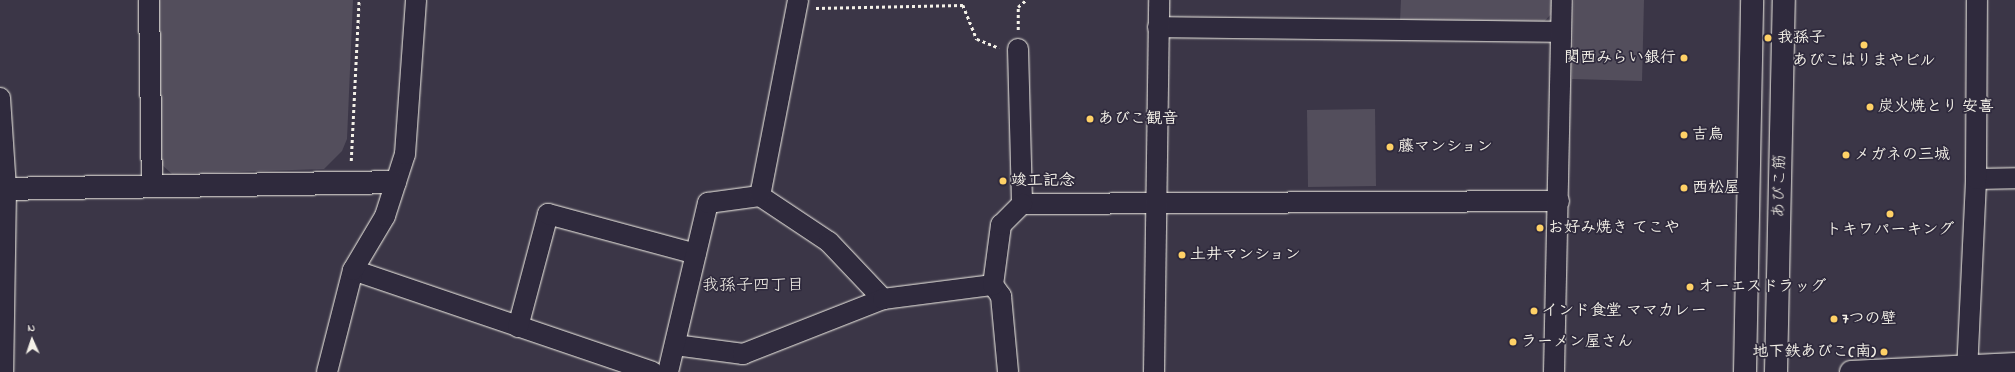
<!DOCTYPE html>
<html>
<head>
<meta charset="utf-8">
<style>
  body { margin:0 }
  #map { position:relative; width:2015px; height:372px; overflow:hidden; background:#3b3647; font-family:"Indie Flower","Klee One",sans-serif }
  div>[style] { position:absolute }
  [style*='--x'] { left:calc(var(--x)*1px); top:calc(var(--y)*1px); width:calc(var(--w)*1px); rotate:calc(var(--a)*1deg) }
  .green>* { inset:0; background:#534e5c }
  .path>* { height:2.5px; margin-top:-1.25px; transform-origin:0; background:repeating-linear-gradient(90deg,#f4f1e8 0 3px,transparent 0 6px) }
  .roads { filter:drop-shadow(0 0 1px #f4f1e8) drop-shadow(0 0 1px #f4f1e8) }
  .minor>* { height:20px; margin:-10px; padding:0 10px; transform-origin:10px; border-radius:10px; background:#2f2a3d }
  .tertiary>* { height:22px; margin:-11px; padding:0 11px; transform-origin:11px; border-radius:11px; background:#2f2a3d }
  .primary>* { height:22px; margin:-11px; padding:0 11px; transform-origin:11px; border-radius:11px; background:#2f2a3d }
  .dots>* { width:11px; height:11px; translate:-50% -50%; box-sizing:border-box; border:2px solid #2f2a3d; border-radius:50% }
  span { translate:-50% -50%; white-space:nowrap; text-align:center; line-height:1.15; -webkit-text-stroke:3.5px #2f2a3d; paint-order:stroke }
  .poi-label { font-size:16px; color:#f4f1e8; font-weight:700 }
  .left { translate:0 -50%; text-align:left }
  .right { translate:-100% -50%; text-align:right }
  .street-label { font-size:16px; color:#f4f1e8 }
  .neighbourhood-label { font-size:17px; color:#f4f1e8 }
  .north { position:absolute; left:12px; top:320px; width:40px; height:40px; -webkit-text-stroke:3px #2f2a3d; paint-order:stroke; rotate:357deg; font-size:11px; font-weight:700; line-height:16px; text-align:center; color:#f4f1e8 }
  .north::after { content:''; display:block; margin:auto; width:14px; height:18px; background:#f4f1e8; clip-path:polygon(50% 0,100% 100%,50% 72%,0 100%) }
</style>
</head>
<body>
<div id="map">
  <div class="green">
    <i style="clip-path:polygon(158px 0,353px 0,347px 139px,342px 151px,324px 169px,172px 174px,161px 164px)"></i>
    <i style="clip-path:polygon(1401px 0,1552px 0,1552px 13px,1543px 23px,1400px 21px)"></i>
    <i style="clip-path:polygon(1574px 0,1644px 0,1642px 81px,1572px 79px)"></i>
    <i style="clip-path:polygon(1375px 109px,1376px 186px,1308px 187px,1307px 110px)"></i>
  </div>
  <div class="path">
    <i style="--x:816;--y:8;--w:147;--a:-1.2"></i>
    <i style="--x:963;--y:5;--w:37;--a:68"></i>
    <i style="--x:977;--y:39;--w:24;--a:22"></i>
    <i style="--x:1018;--y:30;--w:23;--a:-90"></i>
    <i style="--x:1018;--y:7;--w:11;--a:-41"></i>
    <i style="--x:351;--y:161;--w:161;--a:-87.2"></i>
  </div>
  <div class="roads">
    <div class="minor">
      <i style="--x:149;--y:0;--w:187;--a:89.1"></i>
      <i style="--x:1158;--y:27;--w:403;--a:0.7"></i>
      <i style="--x:1018;--y:49;--w:155;--a:88.5"></i>
      <i style="--x:1022;--y:204;--w:537;--a:-0.32"></i>
      <i style="--x:0;--y:98;--w:91;--a:86.2"></i>
      <i style="--x:6;--y:189;--w:183;--a:90.9"></i>
      <i style="--x:1976;--y:179;--w:39;--a:-1"></i>
      <i style="--x:760;--y:196;--w:83;--a:33.7"></i>
      <i style="--x:829;--y:242;--w:79;--a:46.5"></i>
      <i style="--x:353;--y:270;--w:316;--a:18.8"></i>
      <i style="--x:993;--y:285;--w:14;--a:54"></i>
      <i style="--x:1001;--y:296;--w:76;--a:84.7"></i>
      <i style="--x:518;--y:327;--w:117;--a:-75.1"></i>
      <i style="--x:548;--y:214;--w:153;--a:15.1"></i>
      <i style="--x:675;--y:345;--w:69;--a:7.5"></i>
      <i style="--x:743;--y:354;--w:150;--a:-21.4"></i>
      <i style="--x:883;--y:299;--w:111;--a:-7.3"></i>
      <i style="--x:993;--y:285;--w:61;--a:-82.4"></i>
      <i style="--x:1001;--y:225;--w:30;--a:-45"></i>
      <i style="--x:327;--y:372;--w:105;--a:-75.7"></i>
      <i style="--x:353;--y:270;--w:63;--a:-59.3"></i>
      <i style="--x:385;--y:216;--w:65;--a:-72.1"></i>
      <i style="--x:405;--y:154;--w:154;--a:-85.9"></i>
      <i style="--x:668;--y:372;--w:174;--a:-76.7"></i>
      <i style="--x:708;--y:203;--w:52;--a:-7.7"></i>
      <i style="--x:760;--y:196;--w:200;--a:-79"></i>
      <i style="--x:1154;--y:372;--w:372;--a:-89.2"></i>
      <i style="--x:1554;--y:372;--w:372;--a:-88.8"></i>
      <i style="--x:1967;--y:372;--w:193;--a:-87.3"></i>
      <i style="--x:1976;--y:179;--w:179;--a:-89.7"></i>
    </div>
    <div class="tertiary">
      <i style="--x:0;--y:189;--w:395;--a:-1"></i>
    </div>
    <div class="primary">
      <i style="--x:1745;--y:372;--w:372;--a:-88.9"></i>
      <i style="--x:1776;--y:372;--w:372;--a:-88.8"></i>
      <i style="--x:1851;--y:372;--w:164;--a:-2.8"></i>
    </div>
  </div>
  <div class="dots">
    <i style="left:1768px;top:38px;background:#ffd166"></i>
    <i style="left:1864px;top:45px;background:#ffd166"></i>
    <i style="left:1684px;top:58px;background:#ffd166"></i>
    <i style="left:1870px;top:107px;background:#ffd166"></i>
    <i style="left:1090px;top:119px;background:#ffd166"></i>
    <i style="left:1684px;top:135px;background:#ffd166"></i>
    <i style="left:1390px;top:147px;background:#ffd166"></i>
    <i style="left:1846px;top:155px;background:#ffd166"></i>
    <i style="left:1003px;top:181px;background:#ffd166"></i>
    <i style="left:1684px;top:188px;background:#ffd166"></i>
    <i style="left:1890px;top:214px;background:#ffd166"></i>
    <i style="left:1540px;top:228px;background:#ffd166"></i>
    <i style="left:1182px;top:255px;background:#ffd166"></i>
    <i style="left:1690px;top:287px;background:#ffd166"></i>
    <i style="left:1534px;top:311px;background:#ffd166"></i>
    <i style="left:1834px;top:319px;background:#ffd166"></i>
    <i style="left:1513px;top:342px;background:#ffd166"></i>
    <i style="left:1884px;top:352px;background:#ffd166"></i>
  </div>
  <div class="poi-label">
    <span class="left" style="left:1777px;top:38px">我孫子</span>
    <span class="right" style="left:1676px;top:58px">関西みらい銀行</span>
    <span style="left:1864px;top:61px">あびこはりまやビル</span>
    <span class="left" style="left:1878px;top:107px">炭火焼とり 安喜</span>
    <span class="left" style="left:1098px;top:119px">あびこ観音</span>
    <span class="left" style="left:1692px;top:135px">吉烏</span>
    <span class="left" style="left:1398px;top:147px">藤マンション</span>
    <span class="left" style="left:1854px;top:155px">メガネの三城</span>
    <span class="left" style="left:1011px;top:181px">竣工記念</span>
    <span class="left" style="left:1692px;top:188px">西松屋</span>
    <span class="left" style="left:1548px;top:228px">お好み焼き てこや</span>
    <span style="left:1890px;top:230px">トキワパーキング</span>
    <span class="left" style="left:1190px;top:255px">土井マンション</span>
    <span class="left" style="left:1698px;top:287px">オーエスドラッグ</span>
    <span class="left" style="left:1542px;top:311px">インド食堂 ママカレー</span>
    <span class="left" style="left:1842px;top:319px">7つの壁</span>
    <span class="left" style="left:1521px;top:342px">ラーメン屋さん</span>
    <span class="right" style="left:1876px;top:352px">地下鉄あびこ(南)</span>
  </div>
  <div class="street-label">
    <span style="left:1780px;top:186px;rotate:-89deg">あびこ筋</span>
  </div>
  <div class="neighbourhood-label">
    <span style="left:753px;top:286px">我孫子四丁目</span>
  </div>
  <div class="north">N</div>
</div>
</body>
</html>
